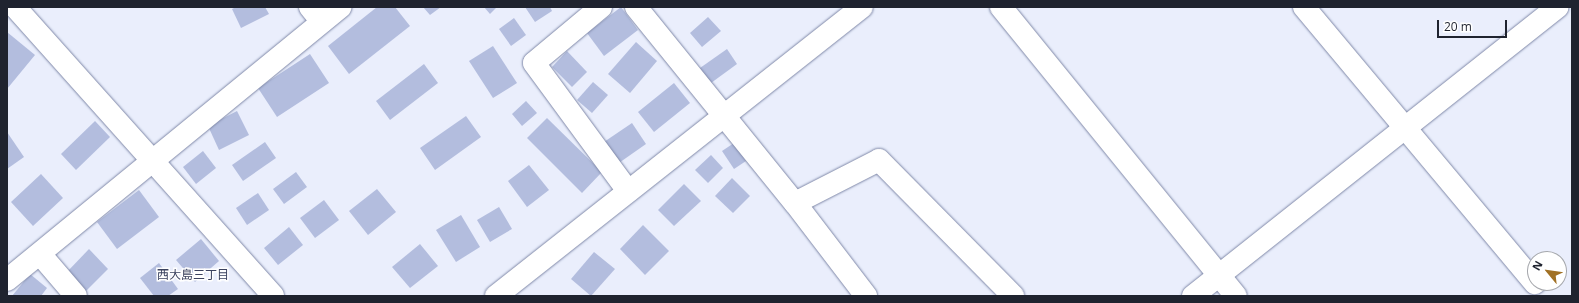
<!DOCTYPE html>
<html>
<head>
<meta charset="utf-8">
<style>
  body { margin:0 }
  #map { position:relative; width:1579px; height:303px; overflow:hidden; background:#eaeefc; font-family:"Open Sans","Noto Sans JP",sans-serif }
  div>[style] { position:absolute }
  [style*='--x'] { left:calc(var(--x)*1px); top:calc(var(--y)*1px); width:calc(var(--w)*1px); rotate:calc(var(--a)*1deg) }
  .building>* { inset:0; background:#b3bdde }
  .roads { filter:drop-shadow(0 0 1px #7f88a8) drop-shadow(0 0 1px #7f88a8) }
  .minor>* { height:22px; margin:-11px; padding:0 11px; transform-origin:11px; border-radius:11px; background:#fff }
  span { translate:-50% -50%; white-space:nowrap; text-align:center; line-height:1.15; -webkit-text-stroke:3px #fff; paint-order:stroke }
  .neighbourhood-label { font-size:12px; color:#3b425f }
  .frame { position:absolute; inset:0; border:8px solid #1f232f; pointer-events:none }
  .north { position:absolute; left:1527px; top:251px; width:40px; height:40px; box-sizing:border-box; background:#fff; border:1px solid #a5a7ac; border-radius:50%; rotate:299deg; font-size:11px; font-weight:700; line-height:16px; text-align:center; color:#1f232f }
  .north::after { content:''; display:block; margin:auto; width:14px; height:18px; background:#a17125; clip-path:polygon(50% 0,100% 100%,50% 72%,0 100%) }
  .scale { position:absolute; left:1437px; top:20px; width:70px; height:18px; box-sizing:border-box; border:2px solid #1f232f; border-top:0; padding-left:5px; font-size:12px; line-height:14px; white-space:nowrap; color:#1f232f; -webkit-text-stroke:3px #fff; paint-order:stroke }
</style>
</head>
<body>
<div id="map">
  <div class="building">
    <i style="clip-path:polygon(236px 7px,265px 7px,269px 14px,241px 28px,232px 9px)"></i>
    <i style="clip-path:polygon(377px 7px,395px 7px,410px 26px,349px 74px,328px 46px)"></i>
    <i style="clip-path:polygon(423px 7px,441px 7px,430px 15px)"></i>
    <i style="clip-path:polygon(484px 7px,497px 7px,490px 14px)"></i>
    <i style="clip-path:polygon(525px 7px,550px 7px,552px 11px,535px 22px)"></i>
    <i style="clip-path:polygon(621px 7px,638px 30px,604px 56px,587px 33px)"></i>
    <i style="clip-path:polygon(708px 17px,721px 31px,702px 47px,690px 33px)"></i>
    <i style="clip-path:polygon(514px 18px,526px 35px,511px 46px,499px 29px)"></i>
    <i style="clip-path:polygon(7px 32px,35px 55px,7px 89px)"></i>
    <i style="clip-path:polygon(636px 42px,657px 61px,630px 93px,608px 74px)"></i>
    <i style="clip-path:polygon(493px 46px,517px 83px,493px 98px,469px 61px)"></i>
    <i style="clip-path:polygon(727px 49px,737px 64px,711px 83px,700px 68px)"></i>
    <i style="clip-path:polygon(567px 51px,587px 72px,572px 87px,552px 67px)"></i>
    <i style="clip-path:polygon(310px 54px,329px 83px,277px 117px,258px 88px)"></i>
    <i style="clip-path:polygon(424px 64px,438px 83px,390px 120px,376px 101px)"></i>
    <i style="clip-path:polygon(593px 82px,608px 95px,592px 113px,577px 100px)"></i>
    <i style="clip-path:polygon(674px 83px,690px 103px,654px 132px,638px 112px)"></i>
    <i style="clip-path:polygon(526px 101px,537px 113px,522px 126px,512px 114px)"></i>
    <i style="clip-path:polygon(237px 111px,249px 135px,219px 150px,208px 126px)"></i>
    <i style="clip-path:polygon(466px 116px,481px 137px,435px 170px,420px 148px)"></i>
    <i style="clip-path:polygon(547px 118px,602px 172px,582px 193px,527px 138px)"></i>
    <i style="clip-path:polygon(95px 121px,110px 137px,76px 170px,61px 154px)"></i>
    <i style="clip-path:polygon(632px 123px,646px 144px,616px 165px,601px 144px)"></i>
    <i style="clip-path:polygon(7px 132px,24px 157px,7px 169px)"></i>
    <i style="clip-path:polygon(265px 142px,276px 158px,243px 181px,232px 165px)"></i>
    <i style="clip-path:polygon(734px 143px,746px 161px,734px 169px,722px 151px)"></i>
    <i style="clip-path:polygon(203px 151px,216px 168px,196px 184px,183px 167px)"></i>
    <i style="clip-path:polygon(711px 155px,723px 168px,708px 183px,695px 170px)"></i>
    <i style="clip-path:polygon(529px 165px,549px 190px,527px 207px,508px 181px)"></i>
    <i style="clip-path:polygon(296px 172px,307px 187px,284px 204px,273px 189px)"></i>
    <i style="clip-path:polygon(41px 174px,63px 198px,33px 226px,11px 202px)"></i>
    <i style="clip-path:polygon(732px 178px,750px 196px,733px 213px,715px 196px)"></i>
    <i style="clip-path:polygon(684px 184px,701px 201px,674px 226px,658px 210px)"></i>
    <i style="clip-path:polygon(377px 189px,396px 212px,368px 235px,349px 211px)"></i>
    <i style="clip-path:polygon(139px 190px,159px 217px,117px 249px,97px 222px)"></i>
    <i style="clip-path:polygon(258px 193px,269px 210px,247px 225px,236px 208px)"></i>
    <i style="clip-path:polygon(324px 200px,339px 220px,315px 238px,300px 218px)"></i>
    <i style="clip-path:polygon(499px 207px,512px 229px,490px 242px,477px 220px)"></i>
    <i style="clip-path:polygon(461px 215px,480px 247px,456px 262px,436px 230px)"></i>
    <i style="clip-path:polygon(643px 225px,669px 251px,645px 275px,620px 249px)"></i>
    <i style="clip-path:polygon(289px 227px,303px 245px,278px 265px,264px 248px)"></i>
    <i style="clip-path:polygon(201px 239px,219px 261px,195px 282px,176px 260px)"></i>
    <i style="clip-path:polygon(420px 244px,438px 266px,410px 288px,392px 267px)"></i>
    <i style="clip-path:polygon(89px 249px,108px 269px,85px 292px,66px 273px)"></i>
    <i style="clip-path:polygon(594px 252px,615px 269px,591px 296px,571px 279px)"></i>
    <i style="clip-path:polygon(159px 263px,178px 289px,168px 296px,154px 296px,140px 278px)"></i>
    <i style="clip-path:polygon(30px 274px,47px 288px,41px 296px,12px 296px)"></i>
  </div>
  <div class="roads">
    <div class="minor">
      <i style="--x:15;--y:7;--w:387;--a:48.2"></i>
      <i style="--x:310;--y:7;--w:19;--a:51"></i>
      <i style="--x:601;--y:7;--w:87;--a:140.1"></i>
      <i style="--x:534;--y:63;--w:159;--a:53.7"></i>
      <i style="--x:636;--y:7;--w:252;--a:51"></i>
      <i style="--x:795;--y:203;--w:117;--a:52.6"></i>
      <i style="--x:1001;--y:7;--w:372;--a:50.9"></i>
      <i style="--x:1304;--y:7;--w:360;--a:50.1"></i>
      <i style="--x:795;--y:203;--w:94;--a:-27.1"></i>
      <i style="--x:879;--y:160;--w:191;--a:45.4"></i>
      <i style="--x:40;--y:254;--w:55;--a:49.4"></i>
      <i style="--x:7;--y:280;--w:431;--a:-39.3"></i>
      <i style="--x:496;--y:296;--w:466;--a:-38.3"></i>
      <i style="--x:1193;--y:296;--w:465;--a:-38.4"></i>
    </div>
  </div>
  <div class="neighbourhood-label">
    <span style="left:193px;top:275px">西大島三丁目</span>
  </div>
  <div class="frame"></div>
  <div class="north">N</div>
  <div class="scale">20 m</div>
</div>
</body>
</html>
